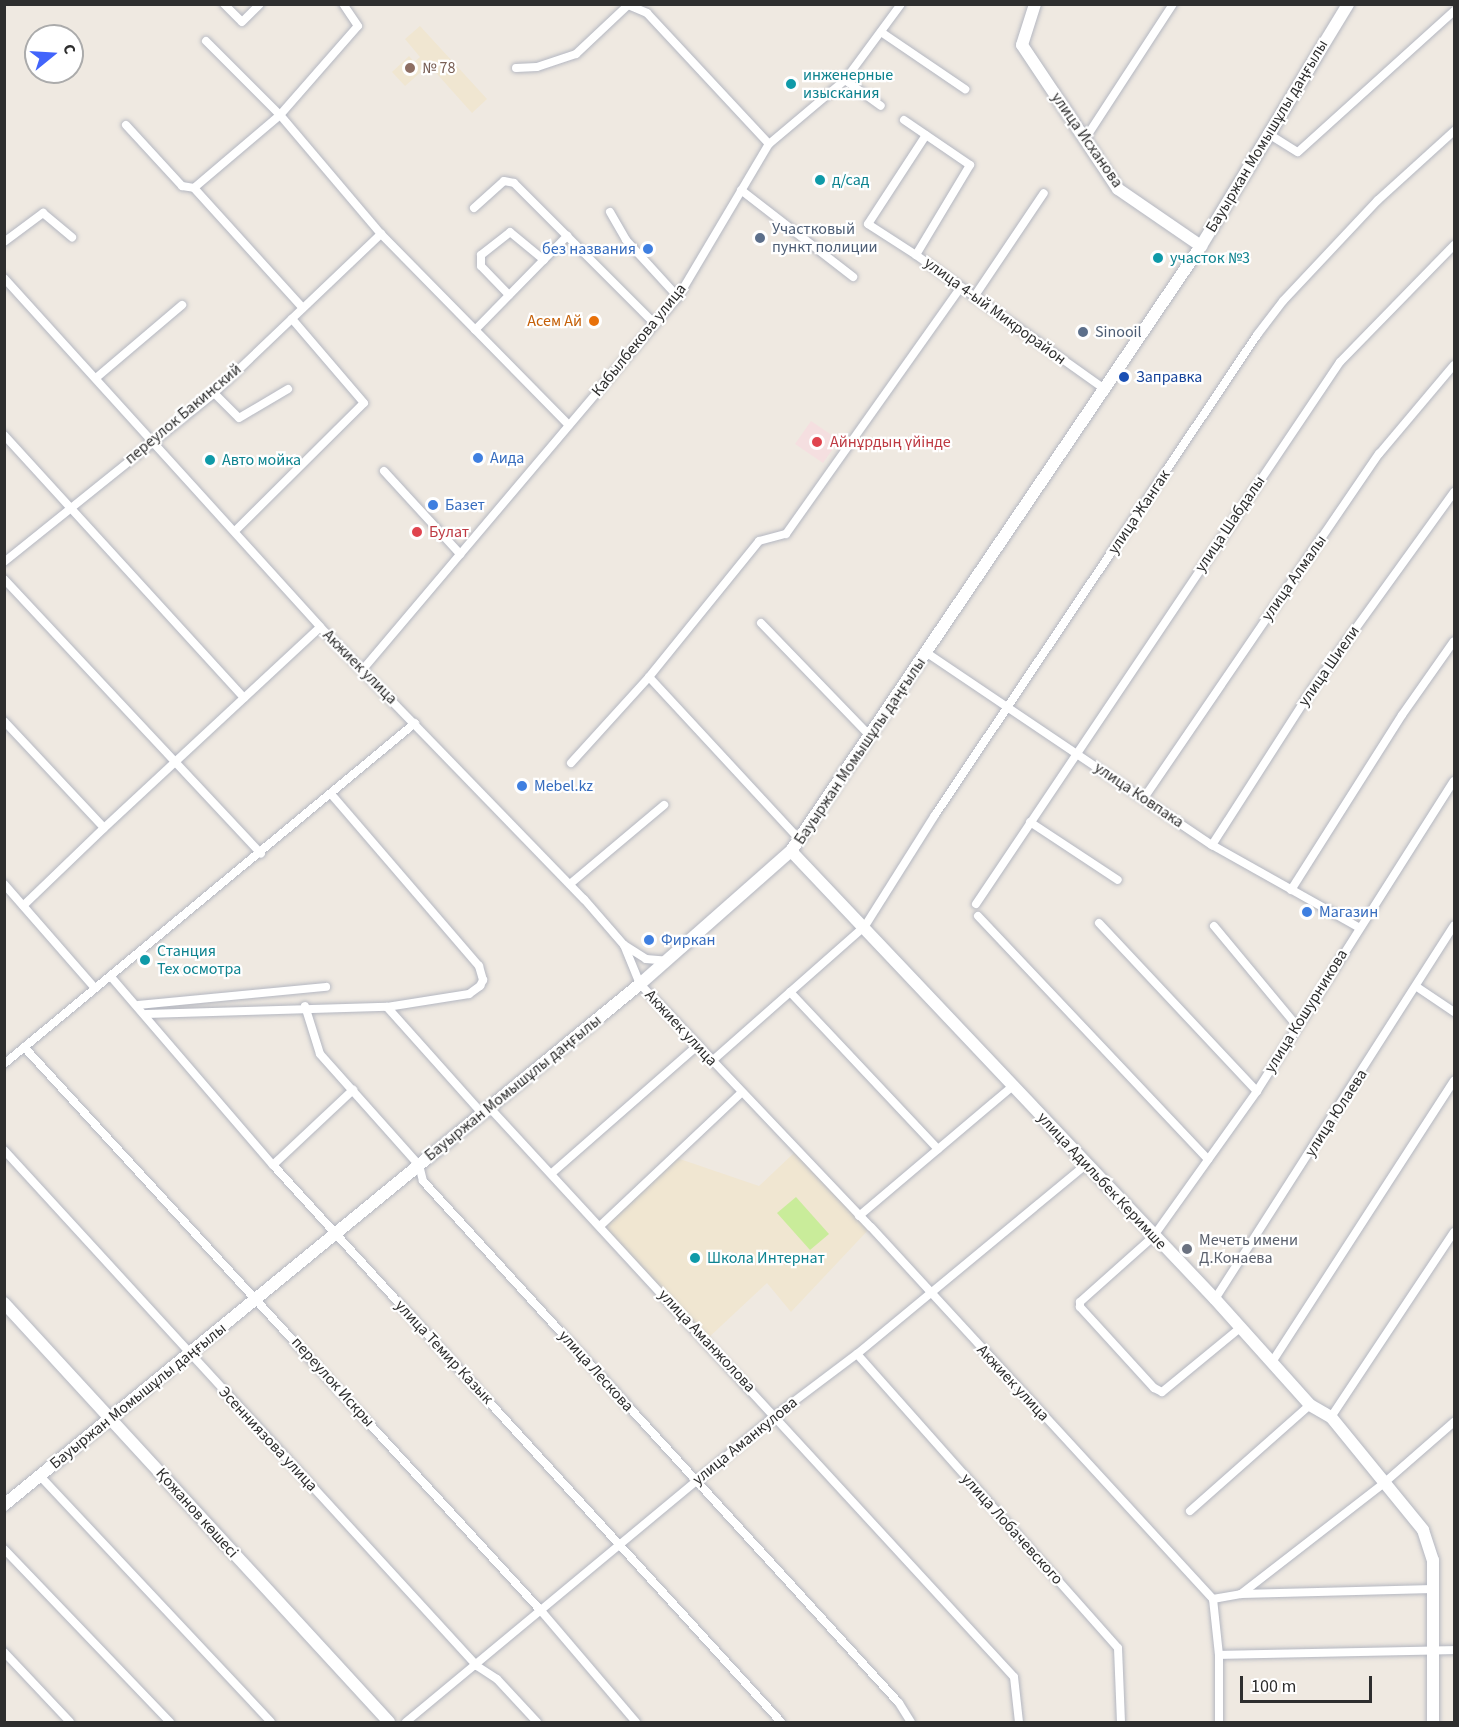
<!DOCTYPE html>
<html>
<head>
<meta charset="utf-8">
<style>
  body { margin:0 }
  #map { position:relative; width:1459px; height:1727px; overflow:hidden; background:#efe9e1; font-family:"Source Sans 3",sans-serif }
  div>[style] { position:absolute }
  [style*='--x'] { left:calc(var(--x)*1px); top:calc(var(--y)*1px); width:calc(var(--w)*1px); rotate:calc(var(--a)*1deg) }
  .education>* { inset:0; background:#f0e6d1 }
  .medical>* { inset:0; background:#f5dfe0 }
  .pitch>* { inset:0; background:#c9ec9a }
  .roads { filter:drop-shadow(0 0 2px #b4b7c1) drop-shadow(0 0 2px #b4b7c1) }
  .street>* { height:8px; margin:-4px; padding:0 4px; transform-origin:4px; border-radius:4px; background:#fff }
  .secondary>* { height:12px; margin:-6px; padding:0 6px; transform-origin:6px; border-radius:6px; background:#fff }
  .dots>* { width:16px; height:16px; translate:-50% -50%; box-sizing:border-box; border:3px solid #fff; border-radius:50% }
  span { translate:-50% -50%; white-space:nowrap; text-align:center; line-height:1.15; -webkit-text-stroke:4.5px #fff; paint-order:stroke }
  .education-label { font-size:16px; color:#785e54 }
  .left { translate:0 -50%; text-align:left }
  .culture-label { font-size:16px; color:#0d838f }
  .street-label { font-size:16px; color:#2e2e2e }
  .service-label { font-size:16px; color:#4e5e75 }
  .shop-label { font-size:16px; color:#366cbe }
  .right { translate:-100% -50%; text-align:right }
  .food-label { font-size:16px; color:#c56008 }
  .transit-label { font-size:16px; color:#164399 }
  .health-label { font-size:16px; color:#be3a42 }
  .worship-label { font-size:16px; color:#5b616d }
  .frame { position:absolute; inset:0; border:6px solid #2e2e2e; pointer-events:none }
  .north { position:absolute; left:24px; top:24px; width:60px; height:60px; box-sizing:border-box; background:#fff; border:2px solid #ababab; border-radius:50%; rotate:72deg; font-size:16px; font-weight:700; line-height:24px; text-align:center; color:#2e2e2e }
  .north::after { content:''; display:block; margin:auto; width:21px; height:27px; background:#4264fb; clip-path:polygon(50% 0,100% 100%,50% 72%,0 100%) }
  .scale { position:absolute; left:1240px; top:1676px; width:132px; height:27px; box-sizing:border-box; border:3px solid #2e2e2e; border-top:0; padding-left:8px; font-size:18px; line-height:21px; white-space:nowrap; color:#2e2e2e; -webkit-text-stroke:4px #fff; paint-order:stroke }
</style>
</head>
<body>
<div id="map">
  <div class="education">
    <i style="clip-path:polygon(420px 26px,487px 99px,472px 113px,429px 65px,405px 86px,392px 72px,409px 56px,414px 62px,420px 57px,405px 39px)"></i>
    <i style="clip-path:polygon(796px 1151px,871px 1227px,791px 1312px,767px 1283px,706px 1340px,600px 1226px,674px 1157px,759px 1186px)"></i>
  </div>
  <div class="medical">
    <i style="clip-path:polygon(811px 421px,839px 440px,823px 463px,795px 444px)"></i>
  </div>
  <div class="pitch">
    <i style="clip-path:polygon(796px 1197px,829px 1234px,810px 1250px,777px 1213px)"></i>
  </div>
  <div class="roads">
    <div class="street">
      <i style="--x:224;--y:4;--w:25;--a:45"></i>
      <i style="--x:242;--y:22;--w:25;--a:-45"></i>
      <i style="--x:626;--y:4;--w:23;--a:23"></i>
      <i style="--x:647;--y:13;--w:179;--a:47"></i>
      <i style="--x:881;--y:32;--w:102;--a:34.2"></i>
      <i style="--x:206;--y:41;--w:105;--a:45"></i>
      <i style="--x:280;--y:115;--w:156;--a:49.7"></i>
      <i style="--x:381;--y:234;--w:268;--a:45.5"></i>
      <i style="--x:516;--y:68;--w:21;--a:-3"></i>
      <i style="--x:537;--y:67;--w:41;--a:-18.4"></i>
      <i style="--x:576;--y:54;--w:71;--a:-43.3"></i>
      <i style="--x:845;--y:80;--w:44;--a:35.8"></i>
      <i style="--x:904;--y:120;--w:80;--a:34.3"></i>
      <i style="--x:970;--y:165;--w:105;--a:121"></i>
      <i style="--x:916;--y:255;--w:233;--a:35.4"></i>
      <i style="--x:126;--y:125;--w:83;--a:47.4"></i>
      <i style="--x:182;--y:186;--w:12;--a:9"></i>
      <i style="--x:194;--y:188;--w:162;--a:47.8"></i>
      <i style="--x:1267;--y:133;--w:36;--a:32"></i>
      <i style="--x:1298;--y:152;--w:210;--a:-42.1"></i>
      <i style="--x:1085;--y:139;--w:161;--a:-56.9"></i>
      <i style="--x:194;--y:188;--w:113;--a:-40.3"></i>
      <i style="--x:280;--y:115;--w:118;--a:-48.8"></i>
      <i style="--x:358;--y:26;--w:27;--a:-124"></i>
      <i style="--x:741;--y:190;--w:142;--a:37.8"></i>
      <i style="--x:474;--y:208;--w:40;--a:-42"></i>
      <i style="--x:504;--y:181;--w:10;--a:11"></i>
      <i style="--x:514;--y:183;--w:199;--a:45"></i>
      <i style="--x:610;--y:212;--w:32;--a:60"></i>
      <i style="--x:626;--y:240;--w:77;--a:47.6"></i>
      <i style="--x:4;--y:242;--w:49;--a:-36.6"></i>
      <i style="--x:43;--y:213;--w:38;--a:40"></i>
      <i style="--x:916;--y:255;--w:57;--a:-147.1"></i>
      <i style="--x:868;--y:224;--w:106;--a:-56.9"></i>
      <i style="--x:4;--y:278;--w:471;--a:47.8"></i>
      <i style="--x:320;--y:627;--w:379;--a:45.9"></i>
      <i style="--x:584;--y:899;--w:61;--a:49"></i>
      <i style="--x:624;--y:945;--w:42;--a:67.7"></i>
      <i style="--x:640;--y:984;--w:335;--a:46.5"></i>
      <i style="--x:871;--y:1227;--w:505;--a:47.41"></i>
      <i style="--x:1213;--y:1599;--w:56;--a:83.9"></i>
      <i style="--x:1219;--y:1655;--w:67;--a:90"></i>
      <i style="--x:509;--y:295;--w:40;--a:-134"></i>
      <i style="--x:481;--y:266;--w:11;--a:-90"></i>
      <i style="--x:481;--y:255;--w:37;--a:-38"></i>
      <i style="--x:510;--y:232;--w:44;--a:39.5"></i>
      <i style="--x:974;--y:297;--w:125;--a:-56.1"></i>
      <i style="--x:475;--y:330;--w:132;--a:-45.6"></i>
      <i style="--x:96;--y:378;--w:113;--a:-40.3"></i>
      <i style="--x:214;--y:393;--w:35;--a:45"></i>
      <i style="--x:239;--y:418;--w:57;--a:-30.6"></i>
      <i style="--x:4;--y:435;--w:356;--a:47.6"></i>
      <i style="--x:384;--y:471;--w:113;--a:47.5"></i>
      <i style="--x:236;--y:530;--w:180;--a:-44.8"></i>
      <i style="--x:364;--y:403;--w:111;--a:-130.6"></i>
      <i style="--x:4;--y:562;--w:270;--a:-38.8"></i>
      <i style="--x:214;--y:393;--w:231;--a:-43.6"></i>
      <i style="--x:4;--y:579;--w:376;--a:46.9"></i>
      <i style="--x:761;--y:623;--w:157;--a:46"></i>
      <i style="--x:927;--y:653;--w:344;--a:34"></i>
      <i style="--x:1212;--y:845;--w:167;--a:29.3"></i>
      <i style="--x:364;--y:668;--w:486;--a:-49.8"></i>
      <i style="--x:678;--y:297;--w:178;--a:-59.3"></i>
      <i style="--x:769;--y:144;--w:99;--a:-40.1"></i>
      <i style="--x:845;--y:80;--w:94;--a:-53.6"></i>
      <i style="--x:649;--y:677;--w:222;--a:47.2"></i>
      <i style="--x:4;--y:721;--w:146;--a:46.9"></i>
      <i style="--x:104;--y:828;--w:112;--a:136.1"></i>
      <i style="--x:571;--y:763;--w:116;--a:-47.8"></i>
      <i style="--x:649;--y:677;--w:175;--a:-51"></i>
      <i style="--x:759;--y:541;--w:28;--a:-15"></i>
      <i style="--x:786;--y:534;--w:303;--a:-54.7"></i>
      <i style="--x:1144;--y:798;--w:417;--a:-55.7"></i>
      <i style="--x:1379;--y:454;--w:116;--a:-49.9"></i>
      <i style="--x:1030;--y:822;--w:105;--a:33.4"></i>
      <i style="--x:104;--y:828;--w:295;--a:-42.9"></i>
      <i style="--x:1212;--y:845;--w:185;--a:-57.3"></i>
      <i style="--x:1312;--y:689;--w:243;--a:-54.2"></i>
      <i style="--x:4;--y:884;--w:137;--a:48.9"></i>
      <i style="--x:570;--y:884;--w:123;--a:-40"></i>
      <i style="--x:1291;--y:890;--w:207;--a:-57.6"></i>
      <i style="--x:1402;--y:715;--w:90;--a:-54.9"></i>
      <i style="--x:976;--y:904;--w:653;--a:-56.12"></i>
      <i style="--x:1340;--y:362;--w:163;--a:-45.7"></i>
      <i style="--x:978;--y:916;--w:335;--a:46.6"></i>
      <i style="--x:1099;--y:923;--w:231;--a:46.8"></i>
      <i style="--x:1214;--y:926;--w:130;--a:50.3"></i>
      <i style="--x:624;--y:945;--w:26;--a:32"></i>
      <i style="--x:646;--y:959;--w:21;--a:5"></i>
      <i style="--x:112;--y:978;--w:247;--a:49.3"></i>
      <i style="--x:273;--y:1165;--w:754;--a:47.63"></i>
      <i style="--x:1417;--y:987;--w:45;--a:34"></i>
      <i style="--x:790;--y:992;--w:216;--a:46.7"></i>
      <i style="--x:138;--y:1005;--w:189;--a:-5.5"></i>
      <i style="--x:305;--y:1006;--w:50;--a:72.6"></i>
      <i style="--x:320;--y:1054;--w:149;--a:48.3"></i>
      <i style="--x:419;--y:1165;--w:16;--a:76"></i>
      <i style="--x:423;--y:1181;--w:706;--a:47.64"></i>
      <i style="--x:899;--y:1703;--w:22;--a:58"></i>
      <i style="--x:387;--y:1007;--w:141;--a:48.2"></i>
      <i style="--x:146;--y:1014;--w:241;--a:-1.7"></i>
      <i style="--x:387;--y:1007;--w:83;--a:-9"></i>
      <i style="--x:469;--y:994;--w:14;--a:-36"></i>
      <i style="--x:480;--y:986;--w:7;--a:-63"></i>
      <i style="--x:483;--y:980;--w:15;--a:-106"></i>
      <i style="--x:479;--y:966;--w:227;--a:-130.7"></i>
      <i style="--x:24;--y:1047;--w:767;--a:47.48"></i>
      <i style="--x:542;--y:1612;--w:145;--a:49.5"></i>
      <i style="--x:712;--y:1061;--w:204;--a:-41.4"></i>
      <i style="--x:865;--y:926;--w:131;--a:-57.8"></i>
      <i style="--x:935;--y:815;--w:578;--a:-56.14"></i>
      <i style="--x:1257;--y:335;--w:43;--a:-52.6"></i>
      <i style="--x:1283;--y:301;--w:139;--a:-46.8"></i>
      <i style="--x:1378;--y:200;--w:103;--a:-42.2"></i>
      <i style="--x:4;--y:1064;--w:534;--a:-39.68"></i>
      <i style="--x:488;--y:1106;--w:776;--a:47.35"></i>
      <i style="--x:1014;--y:1677;--w:45;--a:83.7"></i>
      <i style="--x:4;--y:1150;--w:700;--a:47.49"></i>
      <i style="--x:477;--y:1666;--w:24;--a:33"></i>
      <i style="--x:497;--y:1679;--w:59;--a:47.1"></i>
      <i style="--x:273;--y:1165;--w:110;--a:-43.2"></i>
      <i style="--x:552;--y:1173;--w:193;--a:-41.2"></i>
      <i style="--x:859;--y:1216;--w:203;--a:-40.2"></i>
      <i style="--x:600;--y:1226;--w:194;--a:-43.3"></i>
      <i style="--x:1215;--y:1299;--w:443;--a:-57.4"></i>
      <i style="--x:1240;--y:1328;--w:101;--a:140.6"></i>
      <i style="--x:1162;--y:1392;--w:9;--a:-153"></i>
      <i style="--x:1154;--y:1388;--w:110;--a:-132.4"></i>
      <i style="--x:1080;--y:1307;--w:5;--a:-90"></i>
      <i style="--x:1080;--y:1302;--w:98;--a:-41.7"></i>
      <i style="--x:1153;--y:1237;--w:179;--a:-54.5"></i>
      <i style="--x:1257;--y:1091;--w:367;--a:-57.6"></i>
      <i style="--x:857;--y:1354;--w:393;--a:48.4"></i>
      <i style="--x:1118;--y:1648;--w:74;--a:87.7"></i>
      <i style="--x:1272;--y:1362;--w:335;--a:-57.1"></i>
      <i style="--x:1331;--y:1417;--w:222;--a:-56.4"></i>
      <i style="--x:40;--y:1476;--w:337;--a:46.8"></i>
      <i style="--x:1190;--y:1511;--w:160;--a:-41.5"></i>
      <i style="--x:4;--y:1549;--w:240;--a:46.2"></i>
      <i style="--x:1241;--y:1594;--w:181;--a:-37.8"></i>
      <i style="--x:1384;--y:1483;--w:93;--a:-41.1"></i>
      <i style="--x:1213;--y:1599;--w:28;--a:-10"></i>
      <i style="--x:1241;--y:1594;--w:192;--a:-1.5"></i>
      <i style="--x:4;--y:1652;--w:96;--a:46.7"></i>
      <i style="--x:1219;--y:1655;--w:235;--a:-1.2"></i>
      <i style="--x:406;--y:1722;--w:481;--a:-39.7"></i>
      <i style="--x:776;--y:1415;--w:101;--a:-37"></i>
      <i style="--x:857;--y:1354;--w:298;--a:-39.6"></i>
    </div>
    <div class="secondary">
      <i style="--x:1035;--y:4;--w:43;--a:107.6"></i>
      <i style="--x:1022;--y:45;--w:173;--a:56.3"></i>
      <i style="--x:1118;--y:189;--w:101;--a:34.5"></i>
      <i style="--x:791;--y:851;--w:617;--a:46.58"></i>
      <i style="--x:1215;--y:1299;--w:142;--a:48.1"></i>
      <i style="--x:1310;--y:1405;--w:24;--a:30"></i>
      <i style="--x:1331;--y:1417;--w:146;--a:50.8"></i>
      <i style="--x:1423;--y:1530;--w:32;--a:72"></i>
      <i style="--x:1433;--y:1560;--w:162;--a:90"></i>
      <i style="--x:4;--y:1303;--w:569;--a:47.42"></i>
      <i style="--x:4;--y:1505;--w:822;--a:-39.32"></i>
      <i style="--x:640;--y:984;--w:201;--a:-41.4"></i>
      <i style="--x:791;--y:851;--w:731;--a:-55.88"></i>
      <i style="--x:1201;--y:246;--w:283;--a:-58.7"></i>
    </div>
  </div>
  <div class="dots">
    <i style="left:410px;top:68px;background:#8d6e63"></i>
    <i style="left:791px;top:84px;background:#0f9aa8"></i>
    <i style="left:820px;top:180px;background:#0f9aa8"></i>
    <i style="left:760px;top:238px;background:#5c6f8a"></i>
    <i style="left:648px;top:249px;background:#3f7fe0"></i>
    <i style="left:1158px;top:258px;background:#0f9aa8"></i>
    <i style="left:594px;top:321px;background:#e8710a"></i>
    <i style="left:1083px;top:332px;background:#5c6f8a"></i>
    <i style="left:1124px;top:377px;background:#1a4fb4"></i>
    <i style="left:817px;top:442px;background:#e0444e"></i>
    <i style="left:478px;top:458px;background:#3f7fe0"></i>
    <i style="left:210px;top:460px;background:#0f9aa8"></i>
    <i style="left:433px;top:505px;background:#3f7fe0"></i>
    <i style="left:417px;top:532px;background:#e0444e"></i>
    <i style="left:522px;top:786px;background:#3f7fe0"></i>
    <i style="left:1307px;top:912px;background:#3f7fe0"></i>
    <i style="left:649px;top:940px;background:#3f7fe0"></i>
    <i style="left:145px;top:960px;background:#0f9aa8"></i>
    <i style="left:1187px;top:1249px;background:#6b7280"></i>
    <i style="left:695px;top:1258px;background:#0f9aa8"></i>
  </div>
  <div class="education-label">
    <span class="left" style="left:422px;top:68px">№ 78</span>
  </div>
  <div class="culture-label">
    <span class="left" style="left:803px;top:84px">инженерные<br>изыскания</span>
    <span class="left" style="left:832px;top:180px">д/сад</span>
    <span class="left" style="left:1170px;top:258px">участок №3</span>
    <span class="left" style="left:222px;top:460px">Авто мойка</span>
    <span class="left" style="left:157px;top:960px">Станция<br>Тех осмотра</span>
    <span class="left" style="left:707px;top:1258px">Школа Интернат</span>
  </div>
  <div class="street-label">
    <span style="left:1267px;top:136px;rotate:-59deg">Бауыржан Момышұлы даңғылы</span>
    <span style="left:1087px;top:140px;rotate:55deg">улица Исханова</span>
    <span style="left:995px;top:311px;rotate:36deg">улица 4-ый Микрорайон</span>
    <span style="left:639px;top:340px;rotate:-51deg">Кабылбекова улица</span>
    <span style="left:183px;top:414px;rotate:-40deg">переулок Бакинский</span>
    <span style="left:1139px;top:512px;rotate:-56deg">улица Жангак</span>
    <span style="left:1230px;top:524px;rotate:-56deg">улица Шабдалы</span>
    <span style="left:1294px;top:578px;rotate:-55deg">улица Алмалы</span>
    <span style="left:1329px;top:666px;rotate:-55deg">улица Шиели</span>
    <span style="left:360px;top:667px;rotate:45deg">Акжиек улица</span>
    <span style="left:860px;top:751px;rotate:-56deg">Бауыржан Момышұлы даңғылы</span>
    <span style="left:1139px;top:795px;rotate:34deg">улица Ковпака</span>
    <span style="left:1306px;top:1011px;rotate:-58deg">улица Кошурникова</span>
    <span style="left:681px;top:1028px;rotate:47deg">Акжиек улица</span>
    <span style="left:513px;top:1088px;rotate:-39deg">Бауыржан Момышұлы даңғылы</span>
    <span style="left:1336px;top:1113px;rotate:-57deg">улица Юлаева</span>
    <span style="left:1102px;top:1181px;rotate:47deg">улица Адильбек Керимше</span>
    <span style="left:707px;top:1341px;rotate:47deg">улица Аманжолова</span>
    <span style="left:444px;top:1352px;rotate:47deg">улица Темир Казык</span>
    <span style="left:596px;top:1371px;rotate:48deg">улица Лескова</span>
    <span style="left:333px;top:1382px;rotate:48deg">переулок Искры</span>
    <span style="left:1013px;top:1383px;rotate:47deg">Акжиек улица</span>
    <span style="left:138px;top:1396px;rotate:-39deg">Бауыржан Момышұлы даңғылы</span>
    <span style="left:268px;top:1439px;rotate:47deg">Эсенниязова улица</span>
    <span style="left:745px;top:1441px;rotate:-39deg">улица Аманкулова</span>
    <span style="left:197px;top:1513px;rotate:48deg">Қожанов көшесі</span>
    <span style="left:1012px;top:1529px;rotate:48deg">улица Лобачевского</span>
  </div>
  <div class="service-label">
    <span class="left" style="left:772px;top:238px">Участковый<br>пункт полиции</span>
    <span class="left" style="left:1095px;top:332px">Sinooil</span>
  </div>
  <div class="shop-label">
    <span class="right" style="left:636px;top:249px">без названия</span>
    <span class="left" style="left:490px;top:458px">Аида</span>
    <span class="left" style="left:445px;top:505px">Базет</span>
    <span class="left" style="left:534px;top:786px">Mebel.kz</span>
    <span class="left" style="left:1319px;top:912px">Магазин</span>
    <span class="left" style="left:661px;top:940px">Фиркан</span>
  </div>
  <div class="food-label">
    <span class="right" style="left:582px;top:321px">Асем Ай</span>
  </div>
  <div class="transit-label">
    <span class="left" style="left:1136px;top:377px">Заправка</span>
  </div>
  <div class="health-label">
    <span class="left" style="left:830px;top:442px">Айнұрдың үйінде</span>
    <span class="left" style="left:429px;top:532px">Булат</span>
  </div>
  <div class="worship-label">
    <span class="left" style="left:1199px;top:1249px">Мечеть имени<br>Д.Конаева</span>
  </div>
  <div class="frame"></div>
  <div class="north">С</div>
  <div class="scale">100 m</div>
</div>
</body>
</html>
